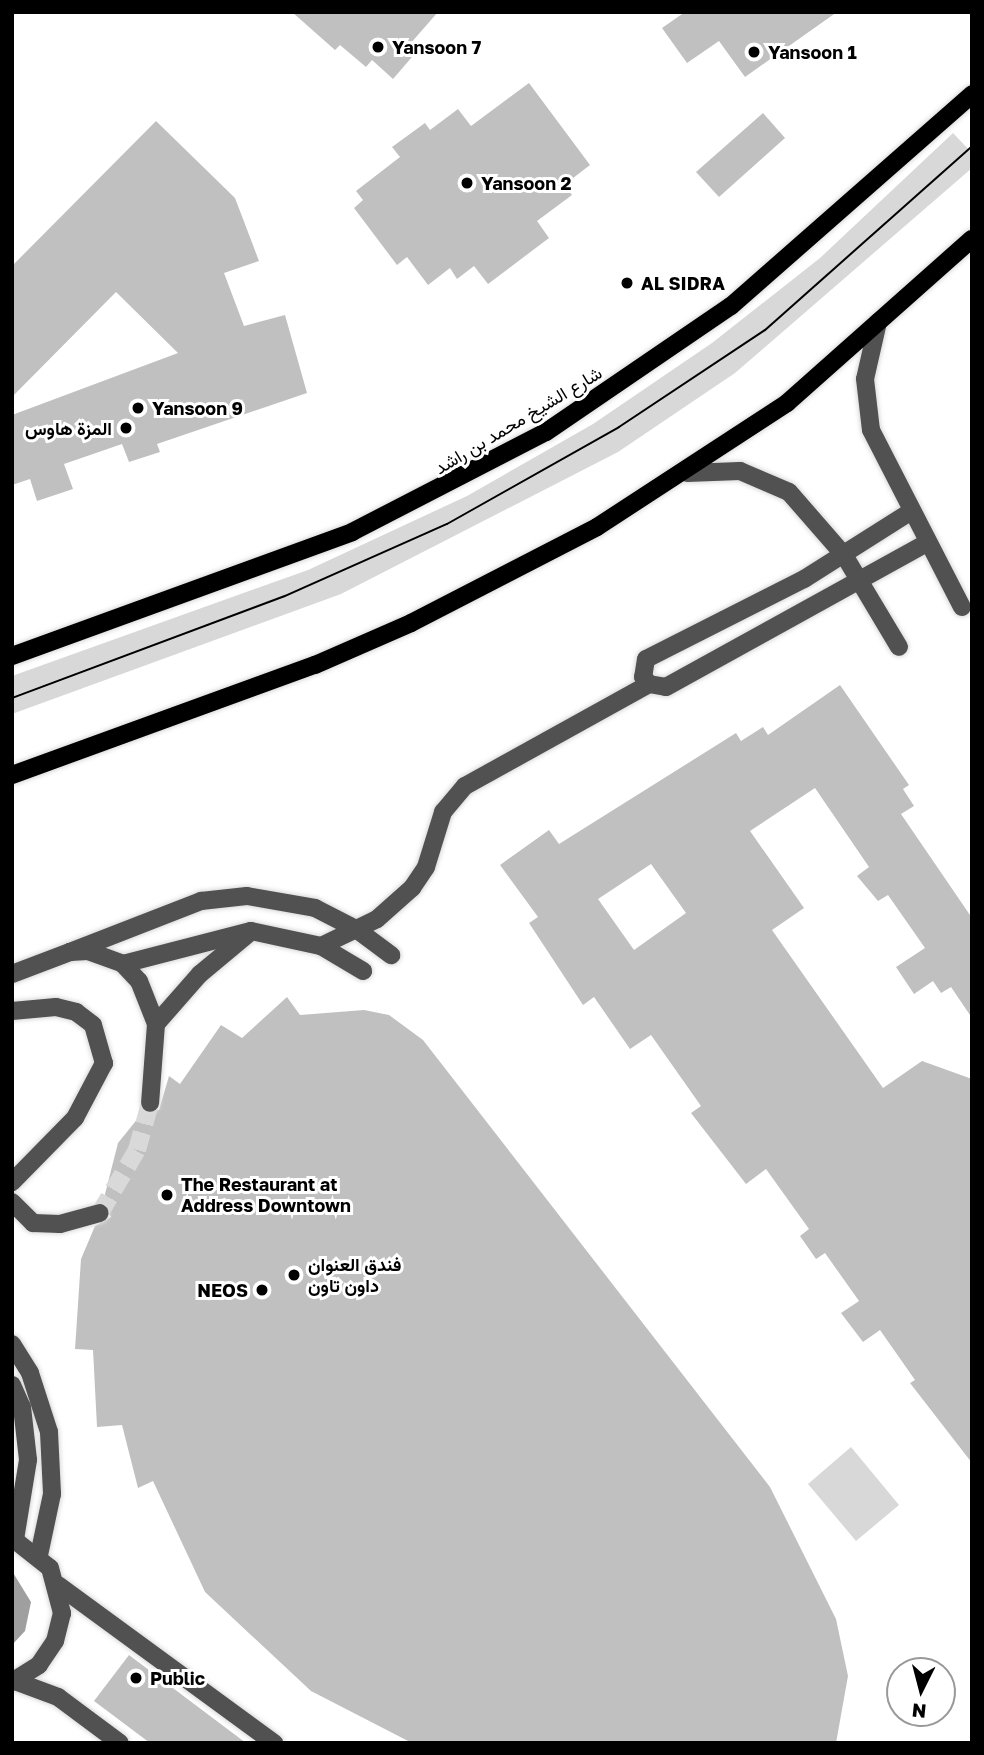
<!DOCTYPE html>
<html>
<head>
<meta charset="utf-8">
<style>
  body { margin:0 }
  #map { position:relative; width:984px; height:1755px; overflow:hidden; background:#fff; font-family:"Golos Text",Vazirmatn,sans-serif }
  div>[style] { position:absolute }
  [style*='--x'] { left:calc(var(--x)*1px); top:calc(var(--y)*1px); width:calc(var(--w)*1px); rotate:calc(var(--a)*1deg) }
  .green>* { inset:0; background:#d8d8d8 }
  .water>* { inset:0; background:#9f9f9f }
  .building>* { inset:0; background:#c0c0c0 }
  .minor-tunnel>* { height:18px; margin-top:-9px; transform-origin:0; background:repeating-linear-gradient(90deg,#d9d9d9 0 18px,transparent 0 27px) }
  .roads { filter:drop-shadow(0 0 2px #dbdbdb) drop-shadow(0 0 2px #dbdbdb) }
  .minor>* { height:18px; margin:-9px; padding:0 9px; transform-origin:9px; border-radius:9px; background:#515151 }
  .major>* { height:18px; margin:-9px; padding:0 9px; transform-origin:9px; border-radius:9px; background:#000 }
  .tram>* { height:2px; margin:-1px; padding:0 1px; transform-origin:1px; border-radius:1px; background:#000 }
  .dots>* { width:19px; height:19px; translate:-50% -50%; box-sizing:border-box; border:4px solid #fff; border-radius:50% }
  span { translate:-50% -50%; white-space:nowrap; text-align:center; line-height:1.15; -webkit-text-stroke:6px #fff; paint-order:stroke }
  .poi-label { font-size:18px; color:#000; font-weight:700 }
  .left { translate:0 -50%; text-align:left }
  .right { translate:-100% -50%; text-align:right }
  .street-label { font-size:18px; color:#000 }
  .frame { position:absolute; inset:0; border:14px solid #000; pointer-events:none }
  .north { position:absolute; left:886px; top:1657px; width:70px; height:70px; box-sizing:border-box; background:#fff; border:2px solid #999; border-radius:50%; rotate:186deg; font-size:19px; font-weight:700; line-height:28px; text-align:center; color:#000 }
  .north::after { content:''; display:block; margin:auto; width:24px; height:32px; background:#000; clip-path:polygon(50% 0,100% 100%,50% 72%,0 100%) }
</style>
</head>
<body>
<div id="map">
  <div class="green">
    <i style="clip-path:polygon(953px 133px,972px 153px,972px 168px,735px 373px,618px 452px,341px 594px,12px 714px,12px 676px,308px 570px,467px 496px,593px 424px,712px 343px,820px 258px)"></i>
    <i style="clip-path:polygon(851px 1447px,899px 1505px,856px 1541px,808px 1484px)"></i>
  </div>
  <div class="water">
    <i style="clip-path:polygon(12px 1571px,31px 1602px,25px 1631px,12px 1645px)"></i>
  </div>
  <div class="building">
    <i style="clip-path:polygon(292px 12px,438px 12px,410px 44px,418px 50px,393px 79px,372px 60px,366px 67px,340px 45px,335px 50px)"></i>
    <i style="clip-path:polygon(685px 12px,837px 12px,745px 77px,719px 41px,687px 63px,662px 28px)"></i>
    <i style="clip-path:polygon(529px 83px,590px 165px,564px 185px,572px 195px,537px 221px,549px 238px,488px 284px,474px 266px,457px 279px,450px 268px,428px 285px,407px 257px,397px 265px,354px 208px,363px 200px,356px 191px,400px 157px,392px 147px,425px 123px,430px 130px,458px 109px,471px 126px)"></i>
    <i style="clip-path:polygon(763px 113px,785px 138px,719px 197px,696px 172px)"></i>
    <i style="clip-path:polygon(156px 121px,235px 198px,259px 261px,224px 273px,244px 326px,285px 315px,307px 393px,157px 444px,160px 452px,129px 462px,122px 444px,64px 464px,73px 489px,37px 501px,30px 479px,12px 485px,12px 415px,178px 353px,116px 292px,12px 397px,12px 266px)"></i>
    <i style="clip-path:polygon(evenodd,840px 685px,909px 785px,903px 789px,914px 806px,901px 814px,972px 918px,972px 1018px,951px 987px,941px 993px,933px 981px,914px 994px,896px 967px,925px 948px,888px 895px,878px 901px,857px 876px,869px 867px,815px 788px,750px 831px,804px 908px,772px 930px,883px 1088px,922px 1061px,972px 1079px,972px 1463px,910px 1383px,915px 1380px,880px 1330px,863px 1342px,841px 1313px,859px 1301px,825px 1253px,816px 1259px,800px 1236px,809px 1229px,766px 1169px,746px 1184px,691px 1113px,701px 1106px,651px 1035px,630px 1049px,594px 997px,583px 1005px,529px 923px,538px 917px,500px 865px,549px 830px,559px 844px,736px 733px,741px 741px,763px 727px,768px 735px,840px 685px,651px 864px,686px 913px,634px 950px,598px 899px,651px 864px)"></i>
    <i style="clip-path:polygon(287px 997px,300px 1015px,364px 1010px,389px 1015px,423px 1040px,770px 1487px,836px 1619px,848px 1676px,836px 1743px,412px 1743px,311px 1691px,205px 1592px,153px 1481px,138px 1488px,122px 1425px,97px 1427px,93px 1350px,75px 1349px,81px 1259px,95px 1226px,111px 1217px,103px 1202px,118px 1143px,143px 1112px,159px 1110px,169px 1076px,180px 1084px,221px 1025px,242px 1038px)"></i>
    <i style="clip-path:polygon(129px 1655px,246px 1743px,150px 1743px,94px 1701px)"></i>
  </div>
  <div class="minor-tunnel">
    <i style="--x:100;--y:1213;--w:73;--a:-59.6"></i>
    <i style="--x:137;--y:1150;--w:49;--a:-74.5"></i>
  </div>
  <div class="roads">
    <div class="minor">
      <i style="--x:878;--y:322;--w:58;--a:102.8"></i>
      <i style="--x:865;--y:379;--w:51;--a:83.3"></i>
      <i style="--x:871;--y:430;--w:199;--a:62.8"></i>
      <i style="--x:687;--y:473;--w:53;--a:-2.2"></i>
      <i style="--x:740;--y:471;--w:53;--a:23.2"></i>
      <i style="--x:789;--y:492;--w:84;--a:48.9"></i>
      <i style="--x:844;--y:555;--w:107;--a:59.1"></i>
      <i style="--x:910;--y:512;--w:125;--a:147.7"></i>
      <i style="--x:804;--y:579;--w:177;--a:153.1"></i>
      <i style="--x:646;--y:659;--w:18;--a:99"></i>
      <i style="--x:643;--y:677;--w:9;--a:49"></i>
      <i style="--x:649;--y:684;--w:17;--a:10"></i>
      <i style="--x:666;--y:687;--w:298;--a:-28.9"></i>
      <i style="--x:321;--y:946;--w:62;--a:-25.7"></i>
      <i style="--x:377;--y:919;--w:47;--a:-41.5"></i>
      <i style="--x:412;--y:888;--w:25;--a:-56"></i>
      <i style="--x:426;--y:867;--w:58;--a:-72.8"></i>
      <i style="--x:443;--y:812;--w:34;--a:-50"></i>
      <i style="--x:465;--y:786;--w:210;--a:-29"></i>
      <i style="--x:70;--y:952;--w:141;--a:-21.3"></i>
      <i style="--x:201;--y:901;--w:46;--a:-6.2"></i>
      <i style="--x:247;--y:896;--w:69;--a:10"></i>
      <i style="--x:315;--y:908;--w:46;--a:27.1"></i>
      <i style="--x:356;--y:929;--w:44;--a:36.6"></i>
      <i style="--x:123;--y:964;--w:132;--a:-14.5"></i>
      <i style="--x:251;--y:931;--w:72;--a:12.1"></i>
      <i style="--x:321;--y:946;--w:49;--a:30.8"></i>
      <i style="--x:12;--y:974;--w:62;--a:-20.8"></i>
      <i style="--x:70;--y:952;--w:18;--a:-3"></i>
      <i style="--x:88;--y:951;--w:37;--a:20"></i>
      <i style="--x:123;--y:964;--w:23;--a:47"></i>
      <i style="--x:139;--y:981;--w:46;--a:68.4"></i>
      <i style="--x:156;--y:1024;--w:79;--a:94.3"></i>
      <i style="--x:12;--y:1011;--w:44;--a:-5.2"></i>
      <i style="--x:56;--y:1007;--w:21;--a:14"></i>
      <i style="--x:76;--y:1012;--w:21;--a:37"></i>
      <i style="--x:93;--y:1025;--w:40;--a:74"></i>
      <i style="--x:104;--y:1063;--w:62;--a:117.8"></i>
      <i style="--x:75;--y:1118;--w:90;--a:134.5"></i>
      <i style="--x:156;--y:1024;--w:67;--a:-48.7"></i>
      <i style="--x:200;--y:974;--w:62;--a:-39.8"></i>
      <i style="--x:12;--y:1202;--w:30;--a:45"></i>
      <i style="--x:33;--y:1223;--w:27;--a:2"></i>
      <i style="--x:60;--y:1224;--w:41;--a:-15.4"></i>
      <i style="--x:12;--y:1344;--w:34;--a:58"></i>
      <i style="--x:30;--y:1373;--w:62;--a:72.1"></i>
      <i style="--x:49;--y:1432;--w:62;--a:87.2"></i>
      <i style="--x:52;--y:1494;--w:62;--a:102"></i>
      <i style="--x:12;--y:1385;--w:24;--a:66"></i>
      <i style="--x:22;--y:1407;--w:53;--a:83.5"></i>
      <i style="--x:28;--y:1460;--w:80;--a:99.3"></i>
      <i style="--x:12;--y:1538;--w:48;--a:38.3"></i>
      <i style="--x:50;--y:1568;--w:47;--a:75.1"></i>
      <i style="--x:62;--y:1613;--w:29;--a:104"></i>
      <i style="--x:55;--y:1641;--w:29;--a:124"></i>
      <i style="--x:39;--y:1665;--w:32;--a:148"></i>
      <i style="--x:58;--y:1585;--w:268;--a:36.2"></i>
      <i style="--x:15;--y:1681;--w:46;--a:20.4"></i>
      <i style="--x:58;--y:1697;--w:77;--a:36.6"></i>
    </div>
    <div class="major">
      <i style="--x:12;--y:656;--w:362;--a:-20"></i>
      <i style="--x:352;--y:532;--w:218;--a:-27.3"></i>
      <i style="--x:546;--y:432;--w:224;--a:-34.3"></i>
      <i style="--x:731;--y:306;--w:321;--a:-41.3"></i>
      <i style="--x:12;--y:775;--w:322;--a:-20"></i>
      <i style="--x:315;--y:665;--w:105;--a:-23.6"></i>
      <i style="--x:411;--y:623;--w:209;--a:-27.3"></i>
      <i style="--x:597;--y:527;--w:227;--a:-33.1"></i>
      <i style="--x:787;--y:403;--w:247;--a:-41.6"></i>
    </div>
  </div>
  <div class="tram">
    <i style="--x:12;--y:698;--w:291;--a:-20.5"></i>
    <i style="--x:285;--y:596;--w:177;--a:-24"></i>
    <i style="--x:447;--y:524;--w:197;--a:-29.4"></i>
    <i style="--x:619;--y:427;--w:175;--a:-33.6"></i>
    <i style="--x:765;--y:330;--w:277;--a:-41.6"></i>
  </div>
  <div class="dots">
    <i style="left:378px;top:47px;background:#000"></i>
    <i style="left:754px;top:52px;background:#000"></i>
    <i style="left:467px;top:183px;background:#000"></i>
    <i style="left:627px;top:283px;background:#000"></i>
    <i style="left:138px;top:408px;background:#000"></i>
    <i style="left:126px;top:428px;background:#000"></i>
    <i style="left:167px;top:1195px;background:#000"></i>
    <i style="left:294px;top:1275px;background:#000"></i>
    <i style="left:262px;top:1290px;background:#000"></i>
    <i style="left:136px;top:1678px;background:#000"></i>
  </div>
  <div class="poi-label">
    <span class="left" style="left:392px;top:47px">Yansoon 7</span>
    <span class="left" style="left:768px;top:52px">Yansoon 1</span>
    <span class="left" style="left:481px;top:183px">Yansoon 2</span>
    <span class="left" style="left:641px;top:283px">AL SIDRA</span>
    <span class="left" style="left:152px;top:408px">Yansoon 9</span>
    <span class="right" style="left:112px;top:428px">المزة هاوس</span>
    <span class="left" style="left:181px;top:1195px">The Restaurant at<br>Address Downtown</span>
    <span class="left" style="left:308px;top:1275px">فندق العنوان<br>داون تاون</span>
    <span class="right" style="left:248px;top:1290px">NEOS</span>
    <span class="left" style="left:150px;top:1678px">Public</span>
  </div>
  <div class="street-label">
    <span style="left:518px;top:420px;rotate:-31deg">شارع الشيخ محمد بن راشد</span>
  </div>
  <div class="frame"></div>
  <div class="north">N</div>
</div>
</body>
</html>
